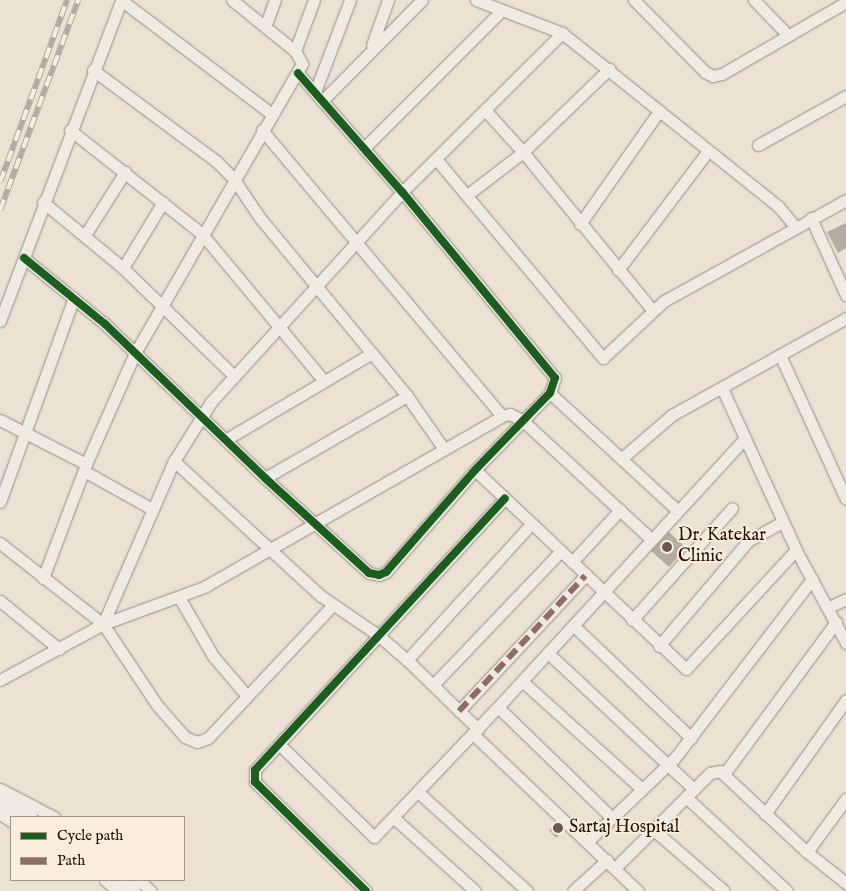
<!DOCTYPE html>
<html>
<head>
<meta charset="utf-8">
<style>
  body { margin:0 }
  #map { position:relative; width:846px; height:891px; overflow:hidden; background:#ece2d4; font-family:"IM FELL English",serif }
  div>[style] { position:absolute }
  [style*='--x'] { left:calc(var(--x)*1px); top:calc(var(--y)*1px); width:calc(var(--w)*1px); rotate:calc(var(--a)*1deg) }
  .building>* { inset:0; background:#b3aca1 }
  .roads { filter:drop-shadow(0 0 1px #958d84) drop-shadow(0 0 1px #958d84) }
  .minor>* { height:11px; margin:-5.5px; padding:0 5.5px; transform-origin:5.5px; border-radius:5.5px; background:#efeae2 }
  .tertiary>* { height:14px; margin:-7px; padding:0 7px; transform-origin:7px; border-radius:7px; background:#efeae2 }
  .rail>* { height:5.5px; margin-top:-2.75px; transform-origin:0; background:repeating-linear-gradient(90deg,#f9eddc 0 11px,#b0aba3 0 22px); box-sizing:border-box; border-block:1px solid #b0aba3 }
  .quiet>* { height:6px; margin-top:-3px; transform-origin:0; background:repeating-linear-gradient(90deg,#8d6e63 0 12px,transparent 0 18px) }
  .cycleway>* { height:8px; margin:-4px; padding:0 4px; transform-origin:4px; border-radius:4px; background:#1b5e20 }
  .dots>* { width:14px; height:14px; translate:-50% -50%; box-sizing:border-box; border:2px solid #f9eddc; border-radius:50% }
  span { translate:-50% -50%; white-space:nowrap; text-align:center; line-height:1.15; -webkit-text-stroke:4px #f9eddc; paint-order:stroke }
  .poi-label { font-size:18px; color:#231107 }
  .left { translate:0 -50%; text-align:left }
  .legend { position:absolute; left:10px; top:816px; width:175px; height:65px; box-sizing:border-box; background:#f9eddc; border:1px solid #a39587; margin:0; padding:6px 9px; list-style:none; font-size:15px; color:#231107 }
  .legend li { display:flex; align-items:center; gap:10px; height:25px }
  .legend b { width:25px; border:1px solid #a39587 }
</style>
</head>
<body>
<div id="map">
  <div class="building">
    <i style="clip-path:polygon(846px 223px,846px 248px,838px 253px,827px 232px)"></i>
    <i style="clip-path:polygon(669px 532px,686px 548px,669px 567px,651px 551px)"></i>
    <i style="clip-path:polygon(556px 823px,564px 830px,556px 838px,549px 830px)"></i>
  </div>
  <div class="roads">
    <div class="minor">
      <i style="--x:121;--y:0;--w:189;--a:37.1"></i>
      <i style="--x:476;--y:0;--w:92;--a:21"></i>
      <i style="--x:562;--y:33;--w:277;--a:38.7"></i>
      <i style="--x:778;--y:206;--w:26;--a:50"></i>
      <i style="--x:634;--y:0;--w:101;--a:45.4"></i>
      <i style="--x:705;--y:72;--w:9;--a:27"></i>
      <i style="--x:713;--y:76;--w:9;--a:-13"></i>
      <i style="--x:722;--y:74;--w:143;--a:-30.1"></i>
      <i style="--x:754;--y:0;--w:47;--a:45.9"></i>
      <i style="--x:265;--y:27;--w:29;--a:-70"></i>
      <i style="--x:372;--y:45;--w:48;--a:-70.4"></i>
      <i style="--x:295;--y:51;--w:54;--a:-69.6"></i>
      <i style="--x:93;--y:70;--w:153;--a:36.5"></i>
      <i style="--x:216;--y:161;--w:24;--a:45"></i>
      <i style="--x:233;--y:178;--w:48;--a:56"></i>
      <i style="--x:260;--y:218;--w:231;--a:50.4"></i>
      <i style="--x:407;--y:396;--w:65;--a:55.1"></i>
      <i style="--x:315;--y:92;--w:98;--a:-69.2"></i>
      <i style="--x:322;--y:101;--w:142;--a:-45.3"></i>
      <i style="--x:485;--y:110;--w:57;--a:47.9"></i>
      <i style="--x:523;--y:152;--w:205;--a:50.7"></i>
      <i style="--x:70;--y:130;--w:168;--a:38.2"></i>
      <i style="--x:202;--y:234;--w:190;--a:50.3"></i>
      <i style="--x:262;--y:130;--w:373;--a:50"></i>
      <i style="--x:758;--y:145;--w:101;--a:-29.1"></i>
      <i style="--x:364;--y:148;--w:194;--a:-45"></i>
      <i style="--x:436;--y:159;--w:260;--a:50"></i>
      <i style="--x:603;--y:358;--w:83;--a:-43.1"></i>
      <i style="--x:664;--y:301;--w:208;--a:-29"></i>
      <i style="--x:467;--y:195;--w:71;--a:-37.5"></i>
      <i style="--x:523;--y:152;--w:120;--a:-44"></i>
      <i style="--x:43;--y:202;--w:104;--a:39.5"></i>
      <i style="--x:123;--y:268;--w:153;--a:44.2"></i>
      <i style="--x:811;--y:218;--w:85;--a:65.6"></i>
      <i style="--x:580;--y:224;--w:138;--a:-55"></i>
      <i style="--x:85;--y:235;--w:75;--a:-57.6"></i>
      <i style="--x:24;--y:258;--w:104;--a:39.2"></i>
      <i style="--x:105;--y:324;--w:222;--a:43.9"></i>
      <i style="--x:265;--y:478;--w:141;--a:42.4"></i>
      <i style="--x:369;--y:573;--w:10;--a:11"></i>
      <i style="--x:379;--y:575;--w:8;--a:-23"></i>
      <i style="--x:386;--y:572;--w:135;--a:-48.9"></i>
      <i style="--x:475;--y:470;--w:107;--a:-45.8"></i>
      <i style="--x:550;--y:393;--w:16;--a:-72"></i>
      <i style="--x:555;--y:378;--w:241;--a:-129.4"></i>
      <i style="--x:402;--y:192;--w:158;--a:-131.2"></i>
      <i style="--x:123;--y:268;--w:77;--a:-58.8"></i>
      <i style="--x:618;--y:270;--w:149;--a:-52.9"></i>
      <i style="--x:0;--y:321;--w:343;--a:-69.3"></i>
      <i style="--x:780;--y:355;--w:158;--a:65.4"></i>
      <i style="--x:722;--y:388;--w:178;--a:65.4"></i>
      <i style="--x:796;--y:550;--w:106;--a:61.7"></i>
      <i style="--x:550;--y:393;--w:173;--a:42.7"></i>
      <i style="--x:0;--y:420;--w:97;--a:27.1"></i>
      <i style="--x:225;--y:440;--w:171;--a:-30.6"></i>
      <i style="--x:622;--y:458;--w:66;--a:-40.7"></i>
      <i style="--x:672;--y:415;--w:199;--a:-29.1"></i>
      <i style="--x:174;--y:461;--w:200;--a:42.6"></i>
      <i style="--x:321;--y:596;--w:69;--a:34.4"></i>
      <i style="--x:378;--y:635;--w:38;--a:41"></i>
      <i style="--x:407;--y:660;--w:99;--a:44.2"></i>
      <i style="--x:475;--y:470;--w:290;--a:43.3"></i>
      <i style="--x:686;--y:669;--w:162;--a:-47.3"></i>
      <i style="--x:84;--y:471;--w:78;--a:29.2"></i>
      <i style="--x:265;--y:478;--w:164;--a:-30"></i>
      <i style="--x:0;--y:502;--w:217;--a:-70.1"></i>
      <i style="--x:0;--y:543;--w:131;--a:38.2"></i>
      <i style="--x:103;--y:624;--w:97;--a:56.3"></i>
      <i style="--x:157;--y:705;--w:43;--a:48.8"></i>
      <i style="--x:185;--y:737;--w:13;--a:23"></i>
      <i style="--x:197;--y:742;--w:12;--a:-20"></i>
      <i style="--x:208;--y:738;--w:183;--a:-46.8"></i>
      <i style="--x:572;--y:562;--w:71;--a:-47.3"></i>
      <i style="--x:43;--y:578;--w:122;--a:-69.3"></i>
      <i style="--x:86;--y:464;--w:121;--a:-66.2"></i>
      <i style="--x:135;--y:353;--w:334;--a:-60"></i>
      <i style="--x:302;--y:64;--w:15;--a:-118"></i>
      <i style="--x:295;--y:51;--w:81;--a:-141"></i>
      <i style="--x:179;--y:597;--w:68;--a:60"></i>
      <i style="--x:213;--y:656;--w:52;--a:49.6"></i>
      <i style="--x:0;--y:601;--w:76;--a:39.1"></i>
      <i style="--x:829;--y:607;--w:19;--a:-25"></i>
      <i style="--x:632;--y:620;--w:150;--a:-48.2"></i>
      <i style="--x:103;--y:624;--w:178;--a:-66.5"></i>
      <i style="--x:174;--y:461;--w:70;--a:-57.9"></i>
      <i style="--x:211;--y:402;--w:284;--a:-47.7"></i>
      <i style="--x:402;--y:192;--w:226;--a:-44.8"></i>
      <i style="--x:574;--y:626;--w:162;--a:43.7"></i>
      <i style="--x:659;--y:646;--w:138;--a:-49.7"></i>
      <i style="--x:748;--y:541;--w:39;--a:-29"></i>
      <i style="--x:548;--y:653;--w:200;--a:43"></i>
      <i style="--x:407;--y:660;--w:185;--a:-47.6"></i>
      <i style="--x:0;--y:680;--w:117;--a:-28.5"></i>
      <i style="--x:103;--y:624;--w:108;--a:-20.1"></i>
      <i style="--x:204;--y:587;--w:344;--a:-29.8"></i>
      <i style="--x:502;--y:416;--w:8;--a:-14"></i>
      <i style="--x:510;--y:414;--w:13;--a:27"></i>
      <i style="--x:522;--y:420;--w:176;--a:42.7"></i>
      <i style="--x:522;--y:681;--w:160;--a:42"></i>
      <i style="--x:433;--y:685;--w:185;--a:-46.3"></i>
      <i style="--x:459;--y:711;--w:185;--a:-47"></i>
      <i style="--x:473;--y:734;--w:228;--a:43.6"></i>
      <i style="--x:279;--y:744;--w:133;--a:44.4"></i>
      <i style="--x:374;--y:837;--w:180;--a:-46.4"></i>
      <i style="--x:724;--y:774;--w:189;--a:-53.6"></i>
      <i style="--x:0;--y:789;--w:61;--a:27.4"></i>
      <i style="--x:418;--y:792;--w:147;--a:42.2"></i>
      <i style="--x:686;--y:797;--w:138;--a:42.9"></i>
      <i style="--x:0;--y:814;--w:13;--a:32"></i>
      <i style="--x:765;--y:814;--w:140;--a:-54.6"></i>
      <i style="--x:394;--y:818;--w:109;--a:42"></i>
      <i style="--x:612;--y:818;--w:159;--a:-135.8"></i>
      <i style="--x:498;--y:707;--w:365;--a:-47.4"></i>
      <i style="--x:655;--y:831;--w:91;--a:41"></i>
      <i style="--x:587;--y:842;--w:120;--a:-43.7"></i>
      <i style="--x:674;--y:759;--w:227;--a:-52.5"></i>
      <i style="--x:807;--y:852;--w:66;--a:-53.7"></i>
      <i style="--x:615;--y:868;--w:134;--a:-45"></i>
      <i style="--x:710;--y:773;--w:10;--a:-11"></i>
      <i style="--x:720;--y:771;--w:119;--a:43"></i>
      <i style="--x:807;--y:852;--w:50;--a:38.5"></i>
      <i style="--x:105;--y:880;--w:17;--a:40"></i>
      <i style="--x:139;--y:880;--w:16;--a:43"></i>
      <i style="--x:366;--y:891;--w:156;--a:-135.5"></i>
      <i style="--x:255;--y:782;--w:12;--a:-90"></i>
      <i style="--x:255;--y:770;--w:369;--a:-47.4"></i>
      <i style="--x:573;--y:891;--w:46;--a:-42.4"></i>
    </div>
    <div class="tertiary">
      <i style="--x:0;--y:802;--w:34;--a:27"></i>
      <i style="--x:122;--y:880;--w:16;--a:43"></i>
    </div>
  </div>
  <div class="rail">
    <i style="--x:0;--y:182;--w:194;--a:-69.8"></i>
    <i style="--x:0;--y:210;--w:224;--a:-69.6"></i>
  </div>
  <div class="quiet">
    <i style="--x:459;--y:711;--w:185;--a:-47"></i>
  </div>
  <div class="cycleway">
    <i style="--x:24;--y:258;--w:104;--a:39.2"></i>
    <i style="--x:105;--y:324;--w:222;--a:43.9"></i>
    <i style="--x:265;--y:478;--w:141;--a:42.4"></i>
    <i style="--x:369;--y:573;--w:10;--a:11"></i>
    <i style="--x:379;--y:575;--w:8;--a:-23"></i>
    <i style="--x:386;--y:572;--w:135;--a:-48.9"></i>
    <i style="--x:475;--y:470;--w:107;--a:-45.8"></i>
    <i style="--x:550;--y:393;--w:16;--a:-72"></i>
    <i style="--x:555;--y:378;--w:241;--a:-129.4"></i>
    <i style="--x:402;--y:192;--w:158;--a:-131.2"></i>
    <i style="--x:366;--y:891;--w:156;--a:-135.5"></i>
    <i style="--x:255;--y:782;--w:12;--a:-90"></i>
    <i style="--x:255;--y:770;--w:369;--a:-47.4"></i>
  </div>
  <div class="dots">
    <i style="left:667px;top:547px;background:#695a4f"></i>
    <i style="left:558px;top:828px;background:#695a4f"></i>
  </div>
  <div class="poi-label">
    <span class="left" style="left:678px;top:547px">Dr. Katekar<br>Clinic</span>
    <span class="left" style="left:569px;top:828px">Sartaj Hospital</span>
  </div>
  <ul class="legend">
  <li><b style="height:6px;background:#1b5e20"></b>Cycle path</li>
  <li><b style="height:6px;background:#8d6e63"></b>Path</li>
  </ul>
</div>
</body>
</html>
